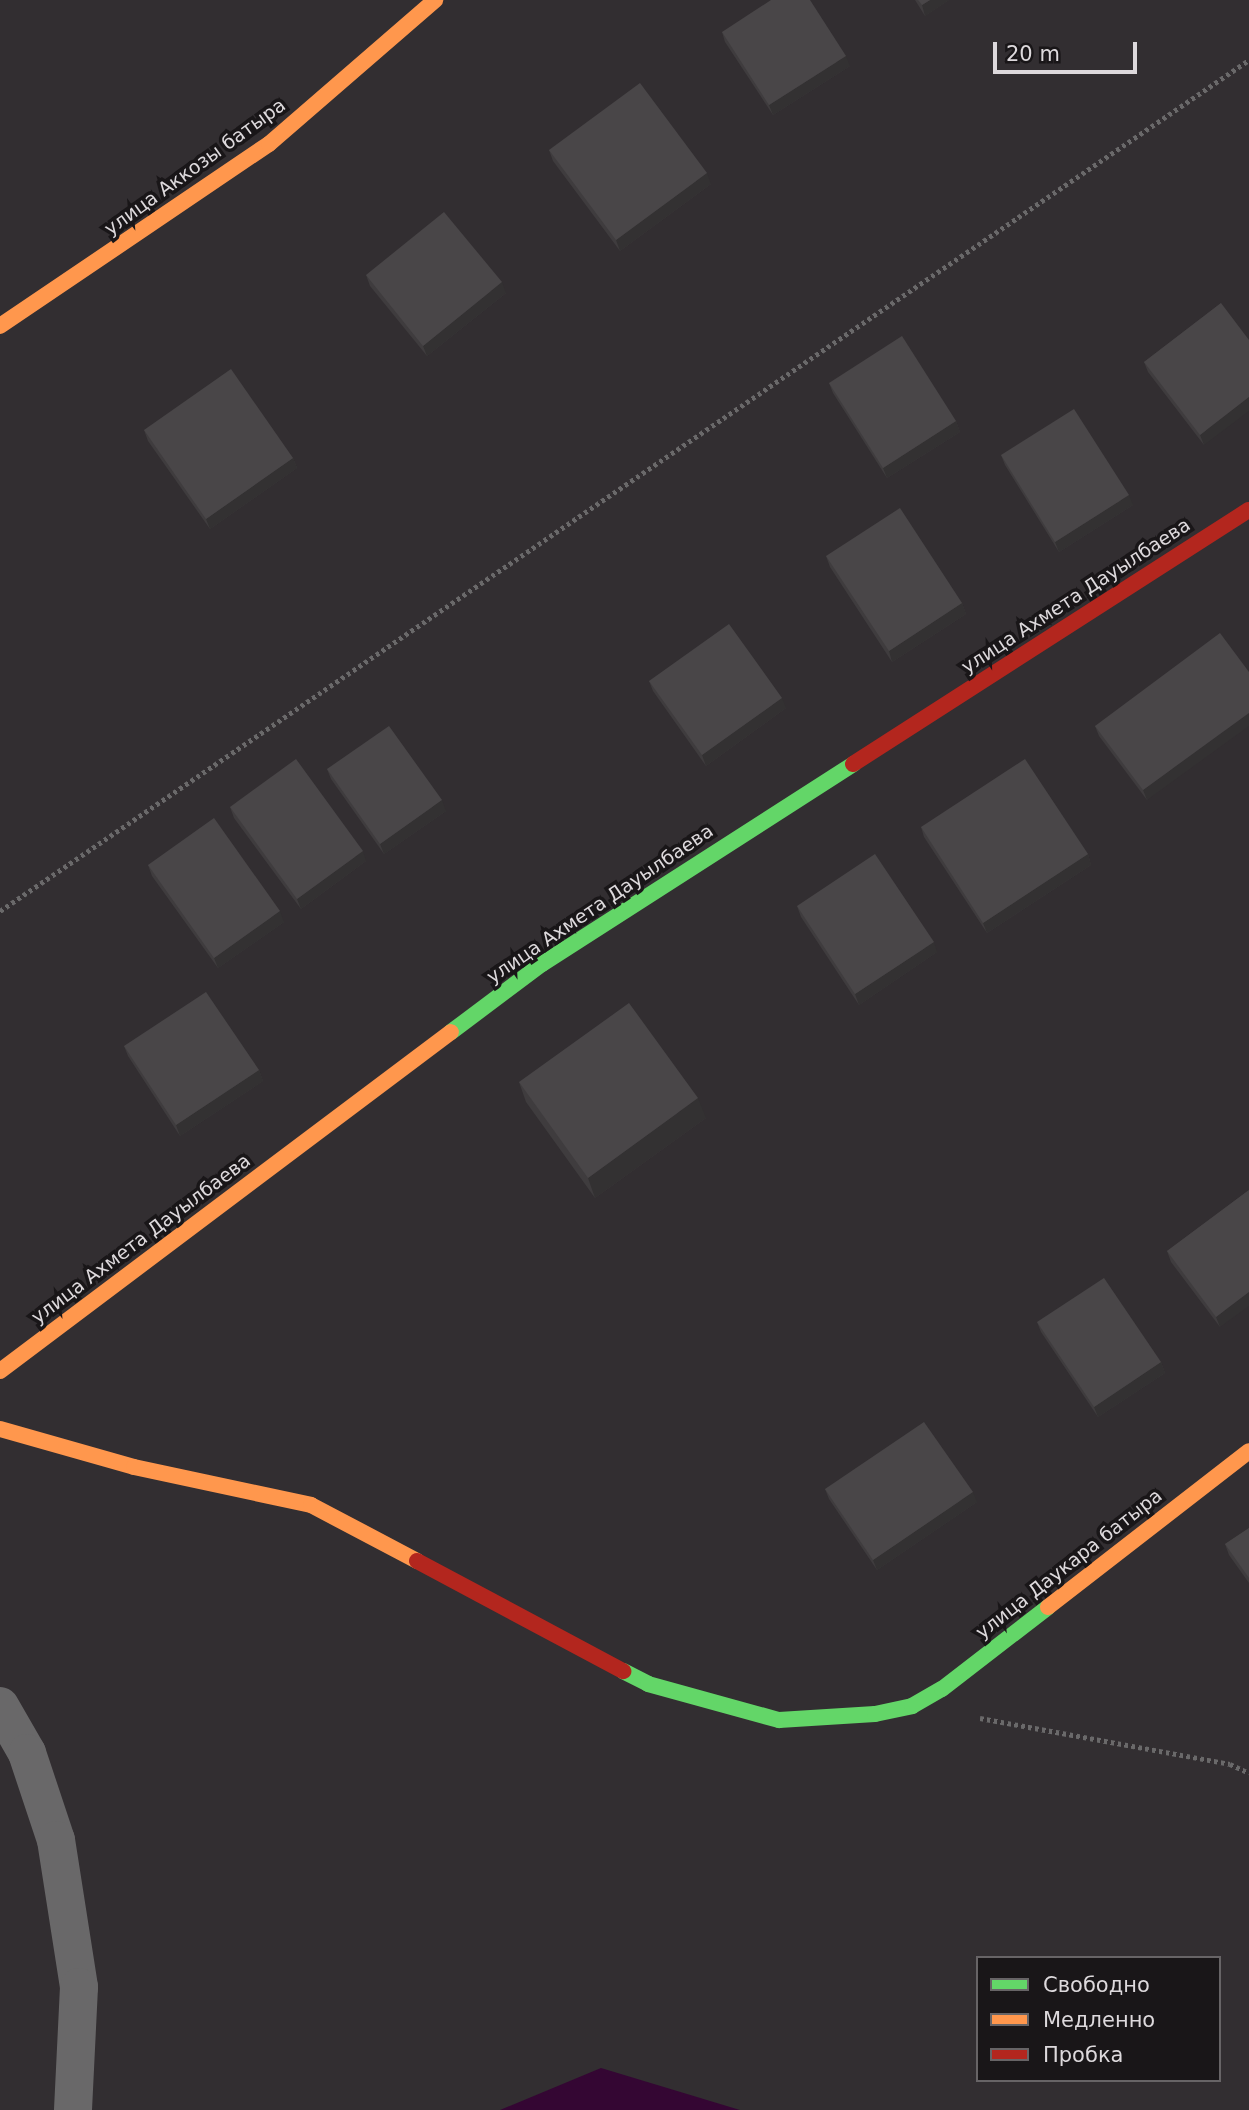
<!DOCTYPE html>
<html>
<head>
<meta charset="utf-8">
<style>
  body { margin:0 }
  #map { position:relative; width:1249px; height:2110px; overflow:hidden; background:#322e31; font-family:"DejaVu Sans",sans-serif }
  div>[style] { position:absolute }
  [style*='--x'] { left:calc(var(--x)*1px); top:calc(var(--y)*1px); width:calc(var(--w)*1px); rotate:calc(var(--a)*1deg) }
  .water>* { inset:0; background:#340633 }
  .path>* { height:4.5px; margin-top:-2.25px; transform-origin:0; background:repeating-linear-gradient(90deg,#6a696a 0 3.5px,transparent 0 7px) }
  .street>* { height:38px; margin:-19px; padding:0 19px; transform-origin:19px; border-radius:19px; background:#696869 }
  .fast>* { height:16px; margin:-8px; padding:0 8px; transform-origin:8px; border-radius:8px; background:#63d668 }
  .slow>* { height:16px; margin:-8px; padding:0 8px; transform-origin:8px; border-radius:8px; background:#ff974d }
  .jam>* { height:16px; margin:-8px; padding:0 8px; transform-origin:8px; border-radius:8px; background:#b3261e }
  .wall>* { inset:0; background:#3f3c3e }
  .shaded-wall>* { inset:0; background:#333132 }
  .building>* { inset:0; background:#494648 }
  span { translate:-50% -50%; white-space:nowrap; text-align:center; line-height:1.15; -webkit-text-stroke:7px #191618; paint-order:stroke }
  .street-label { font-size:19px; color:#ddd9dc }
  .legend { position:absolute; left:976px; top:1956px; width:245px; height:126px; box-sizing:border-box; background:#191618; border:2px solid #676466; margin:0; padding:9px 12px; list-style:none; font-size:21px; color:#ddd9dc }
  .legend li { display:flex; align-items:center; gap:14px; height:35px }
  .legend b { width:35px; border:2px solid #676466 }
  .scale { position:absolute; left:993px; top:42px; width:144px; height:32px; box-sizing:border-box; border:4px solid #ddd9dc; border-top:0; padding-left:9px; font-size:21px; line-height:24px; white-space:nowrap; color:#ddd9dc; -webkit-text-stroke:5px #191618; paint-order:stroke }
</style>
</head>
<body>
<div id="map">
  <div class="water">
    <i style="clip-path:polygon(601px 2068px,740px 2110px,500px 2110px)"></i>
  </div>
  <div class="path">
    <i style="--x:0;--y:911;--w:1511;--a:-34.27"></i>
    <i style="--x:980;--y:1718;--w:254;--a:10.4"></i>
    <i style="--x:1230;--y:1764;--w:21;--a:25"></i>
  </div>
  <div class="street">
    <i style="--x:0;--y:1706;--w:54;--a:60.1"></i>
    <i style="--x:27;--y:1753;--w:92;--a:71.6"></i>
    <i style="--x:56;--y:1840;--w:149;--a:81.1"></i>
    <i style="--x:79;--y:1987;--w:123;--a:92.8"></i>
  </div>
  <div class="fast">
    <i style="--x:451;--y:1032;--w:114;--a:-36.8"></i>
    <i style="--x:542;--y:964;--w:370;--a:-32.7"></i>
    <i style="--x:623;--y:1671;--w:28;--a:27"></i>
    <i style="--x:648;--y:1684;--w:136;--a:15.4"></i>
    <i style="--x:779;--y:1720;--w:96;--a:-3.6"></i>
    <i style="--x:875;--y:1714;--w:38;--a:-12"></i>
    <i style="--x:912;--y:1706;--w:34;--a:-30"></i>
    <i style="--x:942;--y:1689;--w:134;--a:-37.7"></i>
  </div>
  <div class="slow">
    <i style="--x:0;--y:326;--w:325;--a:-34.1"></i>
    <i style="--x:269;--y:144;--w:220;--a:-40.9"></i>
    <i style="--x:0;--y:1371;--w:564;--a:-36.93"></i>
    <i style="--x:0;--y:1429;--w:139;--a:15.8"></i>
    <i style="--x:134;--y:1467;--w:181;--a:12.1"></i>
    <i style="--x:311;--y:1505;--w:120;--a:27.8"></i>
    <i style="--x:1048;--y:1607;--w:254;--a:-37.8"></i>
  </div>
  <div class="jam">
    <i style="--x:853;--y:764;--w:470;--a:-32.7"></i>
    <i style="--x:417;--y:1561;--w:234;--a:28.1"></i>
  </div>
  <div class="wall">
    <i style="clip-path:polygon(915px 0,949px 0,925px 16px)"></i>
    <i style="clip-path:polygon(722px 32px,850px 66px,773px 115px,725px 42px)"></i>
    <i style="clip-path:polygon(549px 150px,711px 184px,620px 251px,553px 161px)"></i>
    <i style="clip-path:polygon(366px 275px,506px 293px,427px 356px,370px 286px)"></i>
    <i style="clip-path:polygon(1221px 303px,1204px 445px,1148px 372px,1144px 362px)"></i>
    <i style="clip-path:polygon(829px 383px,956px 421px,960px 432px,887px 478px,833px 393px)"></i>
    <i style="clip-path:polygon(144px 430px,293px 458px,297px 468px,210px 529px,148px 441px)"></i>
    <i style="clip-path:polygon(1001px 455px,1133px 505px,1059px 552px,1005px 465px)"></i>
    <i style="clip-path:polygon(826px 556px,962px 603px,966px 614px,892px 662px,830px 567px)"></i>
    <i style="clip-path:polygon(1249px 672px,1147px 800px,1099px 736px,1095px 726px)"></i>
    <i style="clip-path:polygon(649px 681px,786px 708px,706px 766px,653px 691px)"></i>
    <i style="clip-path:polygon(327px 769px,446px 811px,384px 854px,331px 779px)"></i>
    <i style="clip-path:polygon(230px 807px,366px 861px,301px 909px,234px 818px)"></i>
    <i style="clip-path:polygon(921px 827px,1088px 854px,1091px 865px,987px 933px,924px 837px)"></i>
    <i style="clip-path:polygon(148px 865px,284px 922px,218px 968px,152px 876px)"></i>
    <i style="clip-path:polygon(797px 906px,937px 952px,859px 1005px,801px 917px)"></i>
    <i style="clip-path:polygon(124px 1046px,259px 1070px,263px 1081px,180px 1136px,128px 1056px)"></i>
    <i style="clip-path:polygon(519px 1082px,706px 1118px,595px 1198px,526px 1102px)"></i>
    <i style="clip-path:polygon(1249px 1190px,1220px 1327px,1171px 1262px,1167px 1251px)"></i>
    <i style="clip-path:polygon(1037px 1322px,1161px 1362px,1165px 1373px,1098px 1417px,1041px 1332px)"></i>
    <i style="clip-path:polygon(825px 1489px,977px 1502px,877px 1570px,829px 1499px)"></i>
    <i style="clip-path:polygon(1249px 1528px,1249px 1583px,1229px 1555px,1225px 1544px)"></i>
  </div>
  <div class="shaded-wall">
    <i style="clip-path:polygon(930px 0,949px 0,925px 16px,922px 5px)"></i>
    <i style="clip-path:polygon(846px 56px,850px 66px,773px 115px,769px 105px)"></i>
    <i style="clip-path:polygon(707px 173px,711px 184px,620px 251px,616px 240px)"></i>
    <i style="clip-path:polygon(502px 282px,506px 293px,427px 356px,423px 346px)"></i>
    <i style="clip-path:polygon(1249px 397px,1249px 411px,1204px 445px,1200px 435px)"></i>
    <i style="clip-path:polygon(956px 421px,960px 432px,887px 478px,883px 468px)"></i>
    <i style="clip-path:polygon(293px 458px,297px 468px,210px 529px,206px 519px)"></i>
    <i style="clip-path:polygon(1129px 495px,1133px 505px,1059px 552px,1055px 542px)"></i>
    <i style="clip-path:polygon(962px 603px,966px 614px,892px 662px,889px 651px)"></i>
    <i style="clip-path:polygon(782px 698px,786px 708px,706px 766px,702px 755px)"></i>
    <i style="clip-path:polygon(1249px 713px,1249px 726px,1147px 800px,1143px 790px)"></i>
    <i style="clip-path:polygon(442px 800px,446px 811px,384px 854px,380px 844px)"></i>
    <i style="clip-path:polygon(363px 851px,366px 861px,301px 909px,297px 899px)"></i>
    <i style="clip-path:polygon(1088px 854px,1091px 865px,987px 933px,983px 923px)"></i>
    <i style="clip-path:polygon(280px 911px,284px 922px,218px 968px,214px 958px)"></i>
    <i style="clip-path:polygon(934px 942px,937px 952px,859px 1005px,855px 994px)"></i>
    <i style="clip-path:polygon(259px 1070px,263px 1081px,180px 1136px,176px 1125px)"></i>
    <i style="clip-path:polygon(698px 1098px,706px 1118px,595px 1198px,588px 1178px)"></i>
    <i style="clip-path:polygon(1249px 1292px,1249px 1306px,1220px 1327px,1216px 1317px)"></i>
    <i style="clip-path:polygon(1161px 1362px,1165px 1373px,1098px 1417px,1094px 1407px)"></i>
    <i style="clip-path:polygon(973px 1492px,977px 1502px,877px 1570px,873px 1560px)"></i>
  </div>
  <div class="building">
    <i style="clip-path:polygon(771px 0,810px 0,846px 56px,769px 105px,722px 32px)"></i>
    <i style="clip-path:polygon(918px 0,930px 0,922px 5px)"></i>
    <i style="clip-path:polygon(640px 83px,707px 173px,616px 240px,549px 150px)"></i>
    <i style="clip-path:polygon(444px 212px,502px 282px,423px 346px,366px 275px)"></i>
    <i style="clip-path:polygon(1221px 303px,1249px 340px,1249px 397px,1200px 435px,1144px 362px)"></i>
    <i style="clip-path:polygon(902px 336px,956px 421px,883px 468px,829px 383px)"></i>
    <i style="clip-path:polygon(231px 369px,293px 458px,206px 519px,144px 430px)"></i>
    <i style="clip-path:polygon(1074px 409px,1129px 495px,1055px 542px,1001px 455px)"></i>
    <i style="clip-path:polygon(900px 508px,962px 603px,889px 651px,826px 556px)"></i>
    <i style="clip-path:polygon(729px 624px,782px 698px,702px 755px,649px 681px)"></i>
    <i style="clip-path:polygon(1220px 633px,1249px 672px,1249px 713px,1143px 790px,1095px 726px)"></i>
    <i style="clip-path:polygon(389px 726px,442px 800px,380px 844px,327px 769px)"></i>
    <i style="clip-path:polygon(296px 759px,363px 851px,297px 899px,230px 807px)"></i>
    <i style="clip-path:polygon(1025px 759px,1088px 854px,983px 923px,921px 827px)"></i>
    <i style="clip-path:polygon(214px 818px,280px 911px,214px 958px,148px 865px)"></i>
    <i style="clip-path:polygon(875px 854px,934px 942px,855px 994px,797px 906px)"></i>
    <i style="clip-path:polygon(206px 992px,259px 1070px,176px 1125px,124px 1046px)"></i>
    <i style="clip-path:polygon(629px 1003px,698px 1098px,588px 1178px,519px 1082px)"></i>
    <i style="clip-path:polygon(1249px 1190px,1249px 1292px,1216px 1317px,1167px 1251px)"></i>
    <i style="clip-path:polygon(1104px 1278px,1161px 1362px,1094px 1407px,1037px 1322px)"></i>
    <i style="clip-path:polygon(924px 1422px,973px 1492px,873px 1560px,825px 1489px)"></i>
    <i style="clip-path:polygon(1249px 1528px,1249px 1578px,1225px 1544px)"></i>
  </div>
  <div class="street-label">
    <span style="left:195px;top:167px;rotate:-36deg">улица Аккозы батыра</span>
    <span style="left:1076px;top:596px;rotate:-33deg">улица Ахмета Дауылбаева</span>
    <span style="left:600px;top:904px;rotate:-34deg">улица Ахмета Дауылбаева</span>
    <span style="left:141px;top:1239px;rotate:-37deg">улица Ахмета Дауылбаева</span>
    <span style="left:1069px;top:1564px;rotate:-38deg">улица Даукара батыра</span>
  </div>
  <ul class="legend">
  <li><b style="height:9px;background:#63d668"></b>Свободно</li>
  <li><b style="height:9px;background:#ff974d"></b>Медленно</li>
  <li><b style="height:9px;background:#b3261e"></b>Пробка</li>
  </ul>
  <div class="scale">20 m</div>
</div>
</body>
</html>
